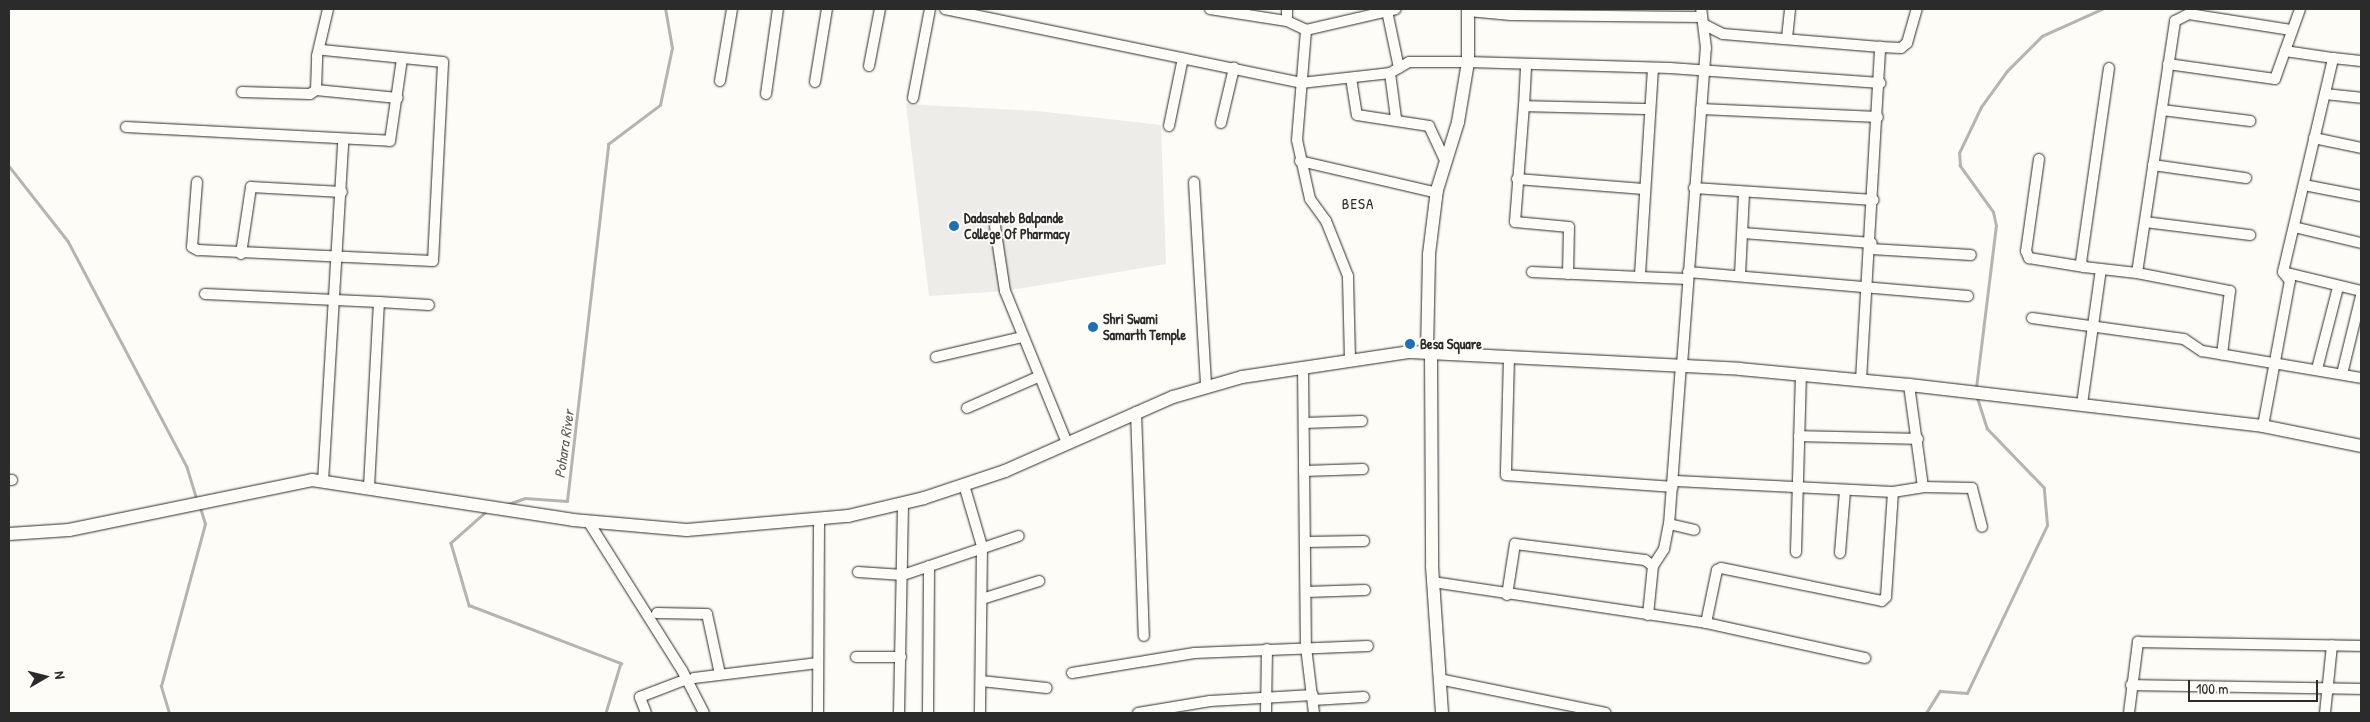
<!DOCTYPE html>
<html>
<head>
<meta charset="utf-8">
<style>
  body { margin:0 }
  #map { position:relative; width:2370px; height:722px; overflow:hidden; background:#fdfcf7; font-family:"Patrick Hand",sans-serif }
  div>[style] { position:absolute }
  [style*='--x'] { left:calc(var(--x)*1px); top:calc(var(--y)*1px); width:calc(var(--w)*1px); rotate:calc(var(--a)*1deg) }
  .built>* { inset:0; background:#edece8 }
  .stream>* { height:2.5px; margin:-1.25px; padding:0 1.25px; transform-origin:1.25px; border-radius:1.25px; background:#b5b4b1 }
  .roads { filter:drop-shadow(0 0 1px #2b2b2b) drop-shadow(0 0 1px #2b2b2b) }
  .minor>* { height:10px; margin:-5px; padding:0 5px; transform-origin:5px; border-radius:5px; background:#fdfcf7 }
  .tertiary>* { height:12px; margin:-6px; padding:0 6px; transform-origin:6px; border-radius:6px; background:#fdfcf7 }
  .dots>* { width:14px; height:14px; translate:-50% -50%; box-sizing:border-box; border:2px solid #fdfcf7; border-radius:50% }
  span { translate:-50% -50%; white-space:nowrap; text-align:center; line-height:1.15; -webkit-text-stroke:4px #fdfcf7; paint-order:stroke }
  .poi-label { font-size:14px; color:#2b2b2b; font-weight:700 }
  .left { translate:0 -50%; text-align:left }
  .neighbourhood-label { font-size:15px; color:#2b2b2b; letter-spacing:1px }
  .water-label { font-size:15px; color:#5b5b5a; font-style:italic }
  .frame { position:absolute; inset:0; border:10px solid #2b2b2b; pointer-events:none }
  .north { position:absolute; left:20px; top:652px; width:50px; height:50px; -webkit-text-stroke:4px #fdfcf7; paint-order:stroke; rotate:82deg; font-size:14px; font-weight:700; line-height:20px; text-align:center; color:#2b2b2b }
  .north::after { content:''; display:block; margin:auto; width:18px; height:22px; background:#2b2b2b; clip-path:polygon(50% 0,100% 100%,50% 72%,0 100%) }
  .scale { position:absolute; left:2188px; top:680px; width:130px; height:22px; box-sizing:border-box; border:2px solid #2b2b2b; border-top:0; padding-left:6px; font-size:15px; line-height:18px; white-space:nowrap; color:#2b2b2b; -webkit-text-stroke:4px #fdfcf7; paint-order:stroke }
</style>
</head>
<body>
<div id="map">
  <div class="built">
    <i style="clip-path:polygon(906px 104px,1037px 111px,1161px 125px,1166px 264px,1005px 291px,929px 296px)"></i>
  </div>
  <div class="stream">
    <i style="--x:9;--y:166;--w:95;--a:51.8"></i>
    <i style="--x:68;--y:241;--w:255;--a:62.2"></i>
    <i style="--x:187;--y:467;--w:34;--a:73"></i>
    <i style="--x:1976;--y:388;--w:163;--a:-83"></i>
    <i style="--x:1996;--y:226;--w:14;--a:-102"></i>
    <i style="--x:1993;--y:212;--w:57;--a:-125.7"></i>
    <i style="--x:1960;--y:166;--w:13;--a:-94"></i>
    <i style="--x:1959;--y:153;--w:51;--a:-64.4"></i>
    <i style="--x:1981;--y:107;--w:44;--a:-54.2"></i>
    <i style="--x:2007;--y:71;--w:49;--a:-45"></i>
    <i style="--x:2042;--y:36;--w:66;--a:-24.2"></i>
    <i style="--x:505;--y:505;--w:21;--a:-19"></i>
    <i style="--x:525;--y:498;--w:42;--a:4.1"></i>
    <i style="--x:567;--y:501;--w:359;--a:-83.4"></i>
    <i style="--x:608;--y:144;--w:65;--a:-36.9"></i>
    <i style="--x:660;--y:105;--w:58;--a:-78.1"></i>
    <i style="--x:672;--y:48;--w:40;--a:-100"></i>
    <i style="--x:486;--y:512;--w:47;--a:138.5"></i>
    <i style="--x:451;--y:543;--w:65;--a:73.8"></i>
    <i style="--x:469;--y:605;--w:163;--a:20.9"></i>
    <i style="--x:621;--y:663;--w:52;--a:106.7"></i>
    <i style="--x:169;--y:713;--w:28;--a:-107"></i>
    <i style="--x:161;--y:686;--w:168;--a:-74.8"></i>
    <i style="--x:205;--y:524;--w:17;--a:-107"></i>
    <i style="--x:1926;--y:713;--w:26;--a:-58"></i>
    <i style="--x:1940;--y:691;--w:27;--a:4"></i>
    <i style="--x:1967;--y:693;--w:186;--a:-64.5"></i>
    <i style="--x:2047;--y:525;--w:37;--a:-95"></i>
    <i style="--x:2044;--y:488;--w:82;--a:-134"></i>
    <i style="--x:1987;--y:429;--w:33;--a:-108"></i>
  </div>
  <div class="roads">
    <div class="minor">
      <i style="--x:945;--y:9;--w:364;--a:11.7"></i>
      <i style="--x:1301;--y:83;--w:90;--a:-6.4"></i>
      <i style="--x:1390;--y:73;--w:22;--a:-30"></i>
      <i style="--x:1409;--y:62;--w:59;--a:0"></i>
      <i style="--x:1468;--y:62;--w:202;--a:1.7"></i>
      <i style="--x:1670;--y:68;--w:211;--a:4.1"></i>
      <i style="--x:1210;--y:9;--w:78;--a:8.9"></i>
      <i style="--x:1287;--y:21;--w:21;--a:25"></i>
      <i style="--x:1287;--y:9;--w:12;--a:90"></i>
      <i style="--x:1387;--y:11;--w:58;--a:78.1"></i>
      <i style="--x:1468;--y:11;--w:43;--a:5.3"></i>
      <i style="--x:1511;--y:15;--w:190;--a:0.6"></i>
      <i style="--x:1705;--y:25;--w:20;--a:27"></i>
      <i style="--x:1723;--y:34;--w:158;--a:4.7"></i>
      <i style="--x:1787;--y:38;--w:29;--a:-84"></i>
      <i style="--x:2285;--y:51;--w:49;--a:8.3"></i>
      <i style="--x:2168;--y:64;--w:108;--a:8"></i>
      <i style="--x:2275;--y:79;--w:74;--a:-70.3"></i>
      <i style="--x:869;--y:66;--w:58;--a:-79.1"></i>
      <i style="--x:1653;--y:68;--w:209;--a:93.6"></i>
      <i style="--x:1640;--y:277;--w:48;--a:2.4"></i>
      <i style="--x:2109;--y:68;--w:196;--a:98.2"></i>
      <i style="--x:2081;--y:262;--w:6;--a:59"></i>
      <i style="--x:2084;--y:267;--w:53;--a:6.5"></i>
      <i style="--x:2137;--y:273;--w:255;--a:-81.4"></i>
      <i style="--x:2175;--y:21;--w:16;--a:-27"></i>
      <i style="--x:2189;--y:14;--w:103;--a:8.9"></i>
      <i style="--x:1390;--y:73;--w:45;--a:82.4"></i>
      <i style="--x:1351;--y:78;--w:37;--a:81"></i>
      <i style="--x:1357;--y:115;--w:73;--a:8.7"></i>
      <i style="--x:1429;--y:126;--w:38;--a:65"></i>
      <i style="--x:720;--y:81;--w:73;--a:-80.5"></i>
      <i style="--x:815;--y:82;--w:74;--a:-80.7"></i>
      <i style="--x:316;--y:90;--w:34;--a:-88"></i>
      <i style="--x:317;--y:56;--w:48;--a:-76.8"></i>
      <i style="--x:242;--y:92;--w:68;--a:1.7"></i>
      <i style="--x:310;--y:94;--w:7;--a:-34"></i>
      <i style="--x:316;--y:90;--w:82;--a:5.6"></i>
      <i style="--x:766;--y:94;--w:86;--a:-82"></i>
      <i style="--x:2325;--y:94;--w:36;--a:6"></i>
      <i style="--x:913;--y:98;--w:91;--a:-79.2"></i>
      <i style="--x:1524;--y:106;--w:39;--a:-87"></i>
      <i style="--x:1701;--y:109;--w:177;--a:2.6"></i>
      <i style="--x:2162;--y:110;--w:89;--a:7.1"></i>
      <i style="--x:1221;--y:123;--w:57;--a:-76.7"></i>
      <i style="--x:1169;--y:126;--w:69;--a:-78.4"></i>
      <i style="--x:126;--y:127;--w:264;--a:3"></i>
      <i style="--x:390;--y:141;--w:83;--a:-81.7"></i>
      <i style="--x:2314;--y:138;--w:48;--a:12"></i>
      <i style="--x:2039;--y:159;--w:93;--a:98"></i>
      <i style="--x:2026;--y:251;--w:8;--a:67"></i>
      <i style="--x:2029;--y:258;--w:56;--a:9.3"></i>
      <i style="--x:1300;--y:161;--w:141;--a:13.1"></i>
      <i style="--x:2153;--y:165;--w:94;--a:8"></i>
      <i style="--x:1517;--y:179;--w:127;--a:4.5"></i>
      <i style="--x:197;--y:182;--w:65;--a:94.4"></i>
      <i style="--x:192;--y:247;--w:7;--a:27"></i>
      <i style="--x:198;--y:250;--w:235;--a:2.7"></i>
      <i style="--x:433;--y:261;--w:199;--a:-87.1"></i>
      <i style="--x:443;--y:62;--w:122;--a:-174.3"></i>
      <i style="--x:1194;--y:182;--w:205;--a:86.6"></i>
      <i style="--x:2304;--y:185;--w:58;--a:10.9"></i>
      <i style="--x:1694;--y:188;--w:180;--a:3.8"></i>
      <i style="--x:2145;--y:222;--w:106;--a:7.1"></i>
      <i style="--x:995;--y:226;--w:66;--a:81.3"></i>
      <i style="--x:1005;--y:291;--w:164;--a:67.8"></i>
      <i style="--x:2294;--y:227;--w:69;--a:13.4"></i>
      <i style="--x:1743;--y:233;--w:129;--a:4.4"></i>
      <i style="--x:1871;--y:249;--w:100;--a:3.4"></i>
      <i style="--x:241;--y:254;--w:68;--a:-81.5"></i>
      <i style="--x:251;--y:187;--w:91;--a:3.1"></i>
      <i style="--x:1532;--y:272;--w:108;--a:2.7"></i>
      <i style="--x:1688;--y:272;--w:281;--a:4.9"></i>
      <i style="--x:2283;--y:272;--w:80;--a:13.7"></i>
      <i style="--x:2137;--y:273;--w:95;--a:11"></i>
      <i style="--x:2230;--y:291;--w:64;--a:97.2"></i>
      <i style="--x:1568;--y:274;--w:47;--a:-88.8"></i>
      <i style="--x:1569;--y:227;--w:54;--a:-174.7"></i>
      <i style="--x:1515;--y:222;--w:116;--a:-85.6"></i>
      <i style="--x:1524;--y:106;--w:126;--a:1.4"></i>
      <i style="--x:1740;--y:275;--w:82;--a:-87.2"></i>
      <i style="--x:205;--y:294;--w:174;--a:2.6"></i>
      <i style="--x:379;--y:302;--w:186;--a:93.1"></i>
      <i style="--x:379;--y:302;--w:50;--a:3.4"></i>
      <i style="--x:2032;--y:318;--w:153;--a:7.9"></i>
      <i style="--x:2184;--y:339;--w:22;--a:34"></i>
      <i style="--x:2202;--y:351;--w:161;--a:9.6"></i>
      <i style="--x:936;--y:357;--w:88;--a:-13.1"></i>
      <i style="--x:1509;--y:357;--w:118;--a:91.5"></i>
      <i style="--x:1506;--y:475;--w:167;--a:4.1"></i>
      <i style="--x:1350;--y:360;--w:84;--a:-91.4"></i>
      <i style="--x:1348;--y:276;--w:59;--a:-111.8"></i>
      <i style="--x:1326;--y:221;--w:27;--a:-126"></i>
      <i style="--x:1310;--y:199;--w:60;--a:-102.4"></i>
      <i style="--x:1297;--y:140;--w:110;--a:-85.3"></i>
      <i style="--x:1306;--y:30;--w:92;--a:-13.1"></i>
      <i style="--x:1681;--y:365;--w:159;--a:94.3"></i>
      <i style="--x:1669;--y:524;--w:26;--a:13"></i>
      <i style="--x:1682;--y:365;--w:318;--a:-85.7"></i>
      <i style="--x:1706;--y:48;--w:39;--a:-97"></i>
      <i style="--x:1303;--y:367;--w:280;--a:89.4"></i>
      <i style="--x:1306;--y:647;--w:66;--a:83.1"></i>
      <i style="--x:2317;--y:369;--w:85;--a:-75.6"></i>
      <i style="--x:2342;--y:374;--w:80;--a:-76.3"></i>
      <i style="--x:1861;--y:380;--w:334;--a:-86.7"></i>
      <i style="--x:1880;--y:47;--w:21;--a:3"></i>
      <i style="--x:1901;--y:48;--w:8;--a:-40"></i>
      <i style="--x:1907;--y:43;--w:35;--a:-74"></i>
      <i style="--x:1909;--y:385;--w:103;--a:82.2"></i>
      <i style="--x:2082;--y:404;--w:136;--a:-82"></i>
      <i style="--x:967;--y:408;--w:77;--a:-23.6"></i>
      <i style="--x:1136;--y:412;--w:224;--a:88"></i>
      <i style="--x:1304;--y:423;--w:58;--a:-2"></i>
      <i style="--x:2263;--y:426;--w:147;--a:-79.5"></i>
      <i style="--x:2290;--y:281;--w:11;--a:-128"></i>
      <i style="--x:2283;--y:272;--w:220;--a:-76.8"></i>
      <i style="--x:2333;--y:58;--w:28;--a:6"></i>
      <i style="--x:1799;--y:436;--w:119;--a:1.4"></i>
      <i style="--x:1304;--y:471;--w:59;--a:-1.9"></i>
      <i style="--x:9;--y:480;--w:3;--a:0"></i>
      <i style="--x:1676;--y:481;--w:217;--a:2.9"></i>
      <i style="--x:1893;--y:492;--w:30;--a:-9"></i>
      <i style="--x:1923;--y:487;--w:49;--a:1.2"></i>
      <i style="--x:1972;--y:488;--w:40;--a:75.6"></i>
      <i style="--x:323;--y:482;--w:342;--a:-86.6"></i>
      <i style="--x:964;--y:485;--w:64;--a:73.6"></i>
      <i style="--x:982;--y:546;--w:167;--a:90.7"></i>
      <i style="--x:588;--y:521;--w:176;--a:57.8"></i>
      <i style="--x:682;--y:670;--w:48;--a:62.9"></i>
      <i style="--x:1305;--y:542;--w:59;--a:-1"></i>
      <i style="--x:1796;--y:552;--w:177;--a:-88.4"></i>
      <i style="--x:1840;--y:553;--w:62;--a:-85.4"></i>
      <i style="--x:858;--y:572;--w:45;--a:3.8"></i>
      <i style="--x:903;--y:575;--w:122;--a:-18.6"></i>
      <i style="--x:1433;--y:582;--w:276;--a:8.5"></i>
      <i style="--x:1706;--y:623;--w:54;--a:-78.3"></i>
      <i style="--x:1717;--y:570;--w:4;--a:-27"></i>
      <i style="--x:1721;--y:568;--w:164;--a:11.6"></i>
      <i style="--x:1882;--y:601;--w:6;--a:-45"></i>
      <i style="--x:1886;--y:597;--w:105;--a:-86.2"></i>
      <i style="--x:1306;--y:592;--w:59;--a:-1.9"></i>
      <i style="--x:1507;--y:595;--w:52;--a:-81.1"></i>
      <i style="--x:1515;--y:544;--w:131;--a:7"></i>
      <i style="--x:1645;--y:560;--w:10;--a:37"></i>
      <i style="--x:982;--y:599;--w:60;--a:-17.5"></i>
      <i style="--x:657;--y:613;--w:50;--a:1.1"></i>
      <i style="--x:707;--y:614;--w:61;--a:77.8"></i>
      <i style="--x:1648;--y:615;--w:49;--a:-84.2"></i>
      <i style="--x:1653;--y:566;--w:20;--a:-57"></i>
      <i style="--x:1664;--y:549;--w:25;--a:-79"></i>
      <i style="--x:1706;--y:623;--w:163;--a:12.4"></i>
      <i style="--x:856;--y:657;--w:45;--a:0"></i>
      <i style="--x:1072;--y:673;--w:124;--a:-9.3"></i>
      <i style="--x:1194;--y:653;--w:174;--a:-2.3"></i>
      <i style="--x:694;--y:678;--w:125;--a:-6.9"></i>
      <i style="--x:1439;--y:679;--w:170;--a:11.5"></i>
      <i style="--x:981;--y:681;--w:66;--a:6.1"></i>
      <i style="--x:2131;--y:685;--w:230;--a:1"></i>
      <i style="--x:1313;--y:700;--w:51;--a:-3.4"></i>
      <i style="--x:646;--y:713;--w:17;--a:-111"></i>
      <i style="--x:640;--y:697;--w:50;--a:-21"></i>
      <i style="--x:818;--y:713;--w:193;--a:-89.7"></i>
      <i style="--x:899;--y:713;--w:210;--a:-88.9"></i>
      <i style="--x:928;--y:713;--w:147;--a:-89.6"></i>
      <i style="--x:1138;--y:713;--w:73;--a:-9.5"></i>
      <i style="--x:1210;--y:701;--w:103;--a:-3.3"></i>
      <i style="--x:1266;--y:713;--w:64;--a:-89.1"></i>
      <i style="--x:2129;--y:713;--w:72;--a:-82.8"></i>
      <i style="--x:2138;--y:642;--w:223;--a:1"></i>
      <i style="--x:2325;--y:713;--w:68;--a:-84.1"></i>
    </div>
    <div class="tertiary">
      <i style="--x:1427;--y:352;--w:98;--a:-88.8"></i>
      <i style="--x:1429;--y:254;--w:64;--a:-82.9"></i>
      <i style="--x:1437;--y:190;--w:71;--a:-72.8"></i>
      <i style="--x:1458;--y:122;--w:61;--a:-80.5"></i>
      <i style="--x:1468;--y:62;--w:53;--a:-90"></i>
      <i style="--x:1431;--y:352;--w:214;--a:89.7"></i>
      <i style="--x:1432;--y:566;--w:147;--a:86.1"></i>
      <i style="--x:9;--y:534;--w:60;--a:-3.8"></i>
      <i style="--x:69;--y:530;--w:248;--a:-11.6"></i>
      <i style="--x:312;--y:480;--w:264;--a:8.7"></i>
      <i style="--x:573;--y:520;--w:114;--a:5"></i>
      <i style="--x:687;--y:530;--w:162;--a:-5"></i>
      <i style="--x:848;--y:516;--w:78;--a:-13.3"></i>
      <i style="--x:924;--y:498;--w:85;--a:-18.4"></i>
      <i style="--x:1005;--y:471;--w:184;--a:-23.8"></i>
      <i style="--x:1173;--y:397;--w:72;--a:-16.2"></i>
      <i style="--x:1242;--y:377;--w:170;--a:-8.5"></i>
      <i style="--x:1410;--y:352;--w:330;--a:2.9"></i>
      <i style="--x:1740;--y:369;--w:170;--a:5.4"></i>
      <i style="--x:1909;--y:385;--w:356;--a:6.6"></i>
      <i style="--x:2263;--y:426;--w:100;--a:11.5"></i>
    </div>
  </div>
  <div class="dots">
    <i style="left:954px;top:226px;background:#1f6fb2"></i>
    <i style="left:1093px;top:327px;background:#1f6fb2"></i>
    <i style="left:1410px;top:344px;background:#1f6fb2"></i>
  </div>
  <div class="poi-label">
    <span class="left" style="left:964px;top:226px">Dadasaheb Balpande<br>College Of Pharmacy</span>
    <span class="left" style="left:1103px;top:327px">Shri Swami<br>Samarth Temple</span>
    <span class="left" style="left:1420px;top:344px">Besa Square</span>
  </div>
  <div class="neighbourhood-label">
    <span style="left:1358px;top:204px">BESA</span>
  </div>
  <div class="water-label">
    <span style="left:564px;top:444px;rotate:-82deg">Pohara River</span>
  </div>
  <div class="frame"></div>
  <div class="north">N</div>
  <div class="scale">100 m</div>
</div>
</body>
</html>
